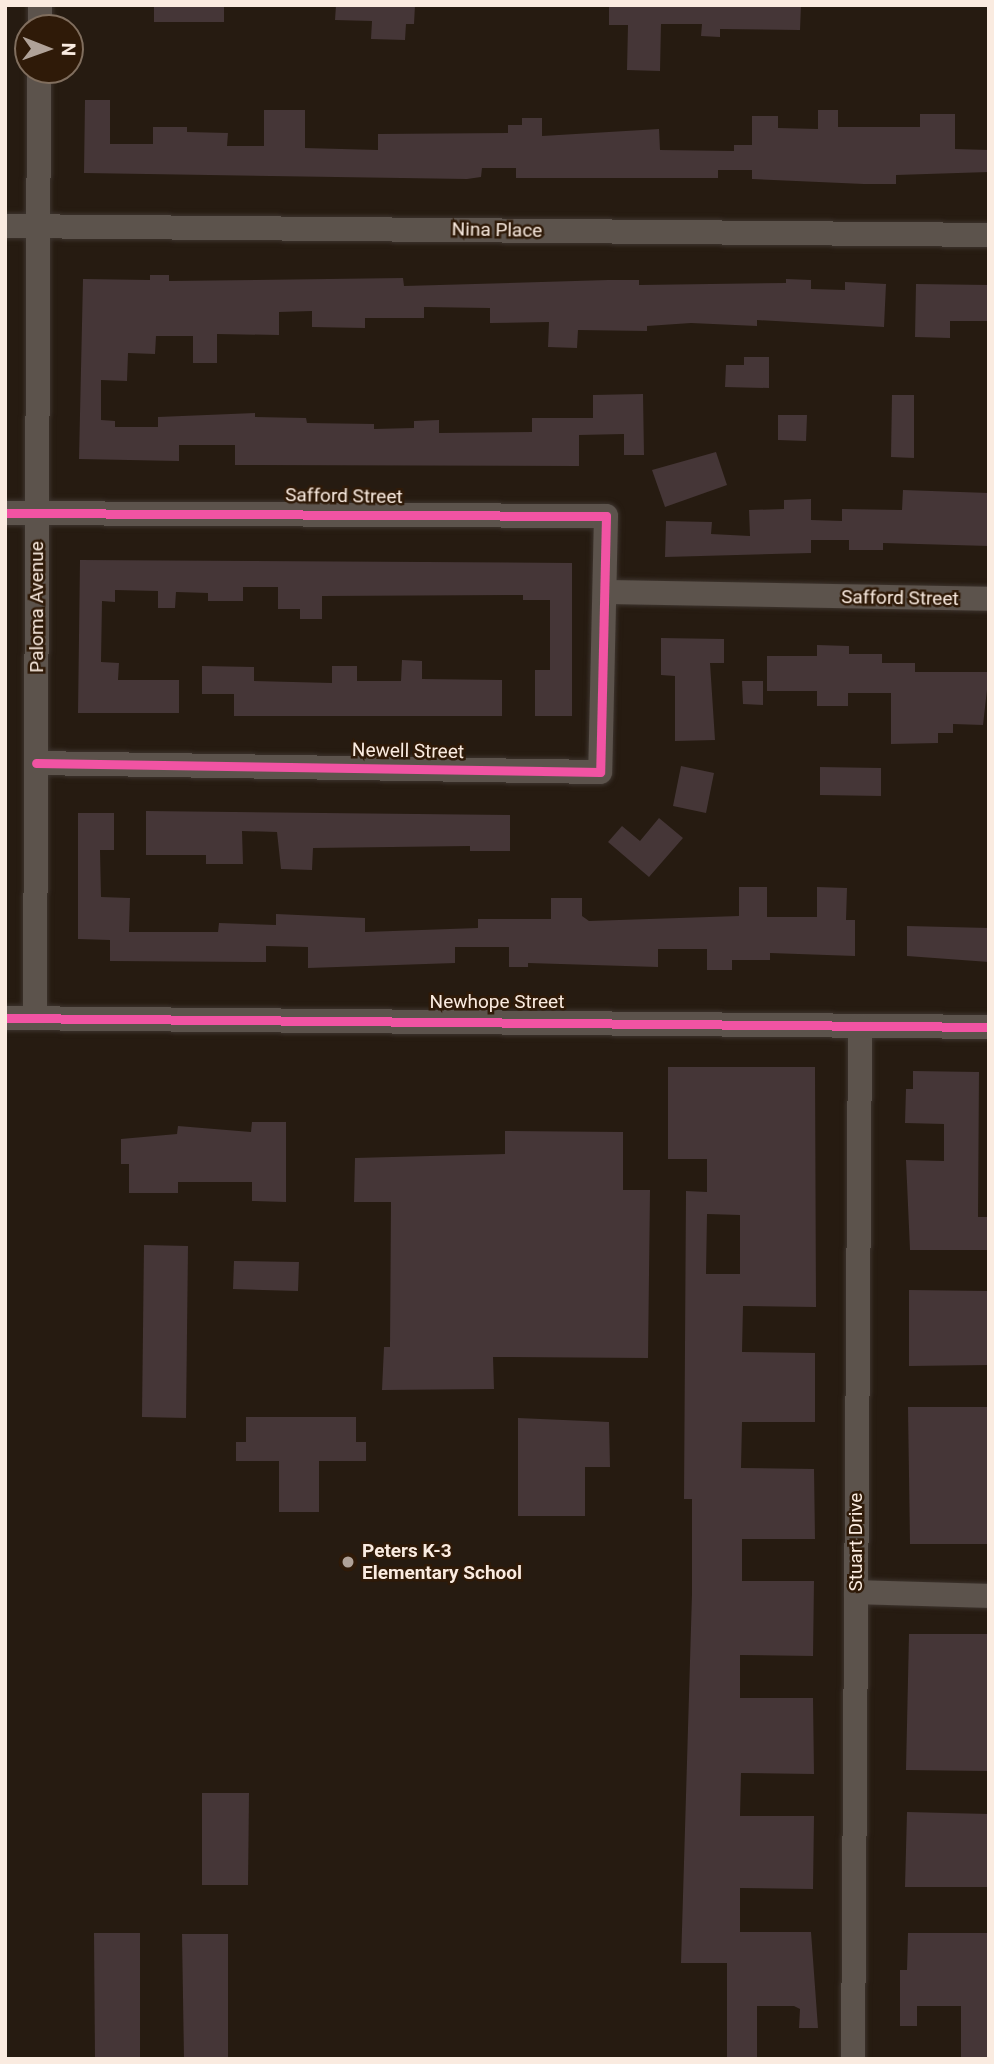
<!DOCTYPE html>
<html>
<head>
<meta charset="utf-8">
<style>
  body { margin:0 }
  #map { position:relative; width:994px; height:2064px; overflow:hidden; background:#261b11; font-family:Roboto,sans-serif }
  div>[style] { position:absolute }
  [style*='--x'] { left:calc(var(--x)*1px); top:calc(var(--y)*1px); width:calc(var(--w)*1px); rotate:calc(var(--a)*1deg) }
  .building>* { inset:0; background:#453637 }
  .roads { filter:drop-shadow(0 0 2px #3d342e) drop-shadow(0 0 2px #3d342e) }
  .minor>* { height:24px; margin:-12px; padding:0 12px; transform-origin:12px; border-radius:12px; background:#5c534c }
  .cycleway>* { height:9px; margin:-4.5px; padding:0 4.5px; transform-origin:4.5px; border-radius:4.5px; background:#f153a3 }
  .dots>* { width:19px; height:19px; translate:-50% -50%; box-sizing:border-box; border:4px solid #2f1a08; border-radius:50% }
  span { translate:-50% -50%; white-space:nowrap; text-align:center; line-height:1.15; -webkit-text-stroke:5px #2f1a08; paint-order:stroke }
  .street-label { font-size:19px; color:#faebe0 }
  .poi-label { font-size:19px; color:#faebe0; font-weight:700 }
  .left { translate:0 -50%; text-align:left }
  .frame { position:absolute; inset:0; border:7px solid #faebe0; pointer-events:none }
  .north { position:absolute; left:14px; top:14px; width:70px; height:70px; box-sizing:border-box; background:#2f1a08; border:2px solid #806e5e; border-radius:50%; rotate:91deg; font-size:19px; font-weight:700; line-height:28px; text-align:center; color:#faebe0 }
  .north::after { content:''; display:block; margin:auto; width:24px; height:32px; background:#b0a298; clip-path:polygon(50% 0,100% 100%,50% 72%,0 100%) }
</style>
</head>
<body>
<div id="map">
  <div class="building">
    <i style="clip-path:polygon(154px 5px,224px 5px,224px 22px,154px 22px)"></i>
    <i style="clip-path:polygon(336px 5px,415px 5px,414px 24px,406px 24px,405px 40px,371px 39px,372px 21px,335px 20px)"></i>
    <i style="clip-path:polygon(609px 5px,801px 5px,800px 30px,720px 29px,720px 37px,701px 36px,702px 24px,661px 24px,660px 71px,627px 70px,628px 25px,609px 25px)"></i>
    <i style="clip-path:polygon(85px 100px,110px 100px,110px 144px,153px 144px,153px 127px,187px 127px,187px 132px,228px 133px,227px 146px,264px 146px,264px 110px,305px 110px,305px 148px,378px 150px,378px 134px,508px 133px,508px 125px,522px 125px,522px 118px,542px 118px,542px 136px,659px 129px,660px 150px,734px 151px,734px 145px,752px 145px,752px 116px,778px 116px,778px 128px,818px 129px,818px 110px,838px 110px,838px 127px,920px 127px,920px 114px,955px 114px,955px 149px,989px 150px,989px 172px,896px 175px,896px 184px,864px 184px,752px 179px,752px 170px,718px 170px,718px 178px,516px 178px,516px 168px,482px 168px,481px 177px,467px 179px,84px 173px)"></i>
    <i style="clip-path:polygon(150px 275px,169px 275px,169px 281px,403px 278px,404px 286px,608px 280px,639px 280px,639px 285px,786px 283px,786px 279px,811px 280px,811px 289px,845px 290px,845px 282px,886px 284px,884px 327px,757px 320px,757px 326px,691px 323px,647px 326px,647px 331px,578px 330px,577px 348px,548px 347px,549px 322px,490px 323px,490px 308px,424px 307px,424px 318px,365px 318px,365px 328px,312px 327px,312px 311px,279px 312px,279px 335px,217px 334px,217px 363px,193px 363px,193px 336px,156px 336px,155px 354px,128px 353px,127px 381px,101px 380px,101px 420px,115px 421px,115px 427px,158px 427px,158px 417px,255px 413px,255px 417px,306px 418px,307px 423px,374px 424px,374px 429px,414px 428px,414px 421px,439px 420px,439px 433px,532px 432px,532px 418px,593px 418px,593px 395px,643px 394px,644px 455px,624px 455px,624px 434px,579px 435px,579px 466px,235px 465px,235px 445px,179px 445px,179px 461px,79px 459px,83px 279px,150px 280px)"></i>
    <i style="clip-path:polygon(916px 284px,989px 285px,989px 321px,950px 321px,950px 338px,915px 337px)"></i>
    <i style="clip-path:polygon(744px 357px,769px 357px,769px 388px,725px 387px,726px 365px,744px 365px)"></i>
    <i style="clip-path:polygon(892px 395px,914px 395px,914px 458px,891px 457px)"></i>
    <i style="clip-path:polygon(778px 415px,807px 415px,806px 441px,778px 440px)"></i>
    <i style="clip-path:polygon(716px 452px,727px 485px,665px 507px,652px 470px)"></i>
    <i style="clip-path:polygon(903px 490px,989px 493px,989px 546px,883px 543px,883px 550px,849px 550px,849px 540px,811px 540px,811px 553px,665px 557px,666px 521px,712px 522px,711px 534px,750px 536px,749px 510px,784px 509px,784px 500px,811px 499px,811px 520px,842px 521px,842px 509px,902px 510px)"></i>
    <i style="clip-path:polygon(80px 560px,572px 563px,572px 716px,535px 716px,535px 670px,550px 670px,550px 600px,523px 600px,523px 595px,322px 596px,322px 619px,300px 619px,300px 609px,278px 609px,278px 587px,243px 587px,243px 601px,208px 601px,208px 593px,176px 592px,175px 608px,158px 608px,158px 591px,115px 590px,115px 602px,102px 601px,101px 662px,119px 663px,118px 680px,179px 680px,179px 713px,78px 713px)"></i>
    <i style="clip-path:polygon(661px 638px,724px 639px,724px 663px,710px 663px,715px 740px,675px 741px,675px 676px,661px 675px)"></i>
    <i style="clip-path:polygon(817px 645px,849px 646px,849px 654px,882px 654px,882px 663px,915px 663px,915px 672px,989px 672px,983px 725px,953px 724px,953px 733px,938px 733px,938px 743px,891px 744px,891px 693px,848px 693px,848px 706px,817px 706px,817px 691px,767px 691px,767px 656px,817px 656px)"></i>
    <i style="clip-path:polygon(402px 660px,422px 661px,422px 679px,502px 680px,502px 716px,234px 716px,234px 694px,202px 694px,202px 666px,254px 667px,254px 681px,332px 683px,332px 666px,357px 666px,357px 681px,401px 681px)"></i>
    <i style="clip-path:polygon(742px 681px,763px 681px,763px 705px,743px 704px)"></i>
    <i style="clip-path:polygon(681px 766px,714px 773px,706px 813px,673px 806px)"></i>
    <i style="clip-path:polygon(820px 767px,881px 768px,881px 796px,820px 795px)"></i>
    <i style="clip-path:polygon(146px 811px,510px 815px,510px 851px,470px 851px,470px 846px,313px 848px,312px 870px,281px 869px,277px 832px,242px 831px,243px 864px,206px 864px,206px 855px,146px 855px)"></i>
    <i style="clip-path:polygon(78px 813px,114px 813px,114px 850px,100px 850px,101px 897px,130px 898px,129px 932px,218px 932px,219px 923px,276px 925px,276px 914px,365px 918px,365px 932px,478px 928px,478px 919px,551px 919px,551px 898px,582px 898px,582px 916px,589px 921px,739px 916px,739px 887px,767px 887px,767px 917px,817px 917px,817px 887px,847px 888px,846px 920px,855px 920px,855px 956px,770px 953px,770px 960px,732px 960px,732px 970px,707px 970px,707px 949px,658px 949px,658px 967px,528px 963px,528px 967px,509px 967px,509px 947px,455px 947px,455px 963px,308px 968px,308px 947px,266px 946px,266px 962px,110px 961px,110px 940px,78px 939px)"></i>
    <i style="clip-path:polygon(659px 818px,683px 838px,649px 877px,608px 842px,622px 826px,640px 841px)"></i>
    <i style="clip-path:polygon(907px 926px,989px 928px,989px 962px,907px 956px)"></i>
    <i style="clip-path:polygon(evenodd,668px 1067px,815px 1067px,816px 1307px,743px 1306px,742px 1352px,815px 1353px,815px 1422px,742px 1422px,741px 1468px,814px 1469px,815px 1539px,742px 1539px,742px 1581px,814px 1581px,813px 1656px,740px 1655px,740px 1698px,813px 1698px,814px 1774px,741px 1773px,740px 1816px,814px 1816px,813px 1889px,740px 1888px,740px 1932px,811px 1932px,818px 2028px,799px 2028px,800px 2009px,794px 2006px,757px 2006px,757px 2059px,727px 2059px,727px 1963px,681px 1963px,692px 1594px,692px 1499px,684px 1499px,686px 1191px,707px 1192px,707px 1159px,668px 1159px,668px 1067px,707px 1214px,740px 1215px,740px 1274px,706px 1274px,707px 1214px)"></i>
    <i style="clip-path:polygon(913px 1071px,979px 1072px,978px 1217px,989px 1217px,989px 1250px,910px 1250px,906px 1160px,944px 1161px,944px 1124px,905px 1123px,906px 1089px,913px 1089px)"></i>
    <i style="clip-path:polygon(252px 1122px,286px 1122px,286px 1202px,252px 1201px,252px 1182px,178px 1182px,178px 1193px,129px 1193px,129px 1164px,121px 1164px,121px 1139px,177px 1134px,178px 1126px,251px 1132px)"></i>
    <i style="clip-path:polygon(505px 1131px,623px 1132px,623px 1190px,650px 1190px,648px 1358px,493px 1357px,494px 1389px,382px 1390px,384px 1347px,390px 1347px,391px 1202px,354px 1202px,355px 1158px,505px 1154px)"></i>
    <i style="clip-path:polygon(144px 1245px,188px 1246px,186px 1418px,142px 1417px)"></i>
    <i style="clip-path:polygon(234px 1261px,299px 1262px,298px 1291px,233px 1289px)"></i>
    <i style="clip-path:polygon(909px 1290px,989px 1291px,989px 1365px,909px 1366px)"></i>
    <i style="clip-path:polygon(908px 1407px,989px 1407px,989px 1544px,910px 1544px)"></i>
    <i style="clip-path:polygon(246px 1417px,356px 1417px,356px 1442px,366px 1442px,366px 1461px,319px 1461px,319px 1512px,279px 1512px,279px 1461px,236px 1461px,236px 1442px,246px 1442px)"></i>
    <i style="clip-path:polygon(518px 1418px,609px 1422px,610px 1467px,585px 1467px,585px 1516px,518px 1516px)"></i>
    <i style="clip-path:polygon(909px 1634px,989px 1634px,989px 1771px,906px 1770px)"></i>
    <i style="clip-path:polygon(202px 1793px,249px 1793px,248px 1885px,202px 1885px)"></i>
    <i style="clip-path:polygon(907px 1812px,989px 1814px,989px 1887px,905px 1887px)"></i>
    <i style="clip-path:polygon(94px 1933px,140px 1933px,140px 2059px,95px 2059px)"></i>
    <i style="clip-path:polygon(908px 1933px,989px 1933px,989px 2059px,961px 2059px,961px 2006px,917px 2006px,917px 2026px,900px 2026px,900px 1970px,907px 1970px)"></i>
    <i style="clip-path:polygon(182px 1934px,228px 1934px,228px 2059px,184px 2059px)"></i>
  </div>
  <div class="roads">
    <div class="minor">
      <i style="--x:40;--y:28;--w:23;--a:-90"></i>
      <i style="--x:5;--y:226;--w:984;--a:0.52"></i>
      <i style="--x:5;--y:513;--w:601;--a:0.29"></i>
      <i style="--x:606;--y:516;--w:256;--a:91.3"></i>
      <i style="--x:600;--y:772;--w:564;--a:-179.09"></i>
      <i style="--x:606;--y:592;--w:383;--a:1"></i>
      <i style="--x:5;--y:1018;--w:984;--a:0.52"></i>
      <i style="--x:35;--y:1018;--w:948;--a:-89.76"></i>
      <i style="--x:856;--y:1592;--w:133;--a:1.7"></i>
      <i style="--x:853;--y:2059;--w:1033;--a:-89.61"></i>
    </div>
  </div>
  <div class="cycleway">
    <i style="--x:5;--y:513;--w:601;--a:0.29"></i>
    <i style="--x:606;--y:516;--w:256;--a:91.3"></i>
    <i style="--x:600;--y:772;--w:564;--a:-179.09"></i>
    <i style="--x:5;--y:1018;--w:984;--a:0.52"></i>
  </div>
  <div class="dots">
    <i style="left:348px;top:1562px;background:#b0a298"></i>
  </div>
  <div class="street-label">
    <span style="left:497px;top:230px;rotate:1deg">Nina Place</span>
    <span style="left:344px;top:496px;rotate:1deg">Safford Street</span>
    <span style="left:900px;top:598px;rotate:1deg">Safford Street</span>
    <span style="left:37px;top:607px;rotate:-90deg">Paloma Avenue</span>
    <span style="left:408px;top:751px;rotate:1deg">Newell Street</span>
    <span style="left:497px;top:1002px">Newhope Street</span>
    <span style="left:856px;top:1542px;rotate:-90deg">Stuart Drive</span>
  </div>
  <div class="poi-label">
    <span class="left" style="left:362px;top:1562px">Peters K-3<br>Elementary School</span>
  </div>
  <div class="frame"></div>
  <div class="north">N</div>
</div>
</body>
</html>
